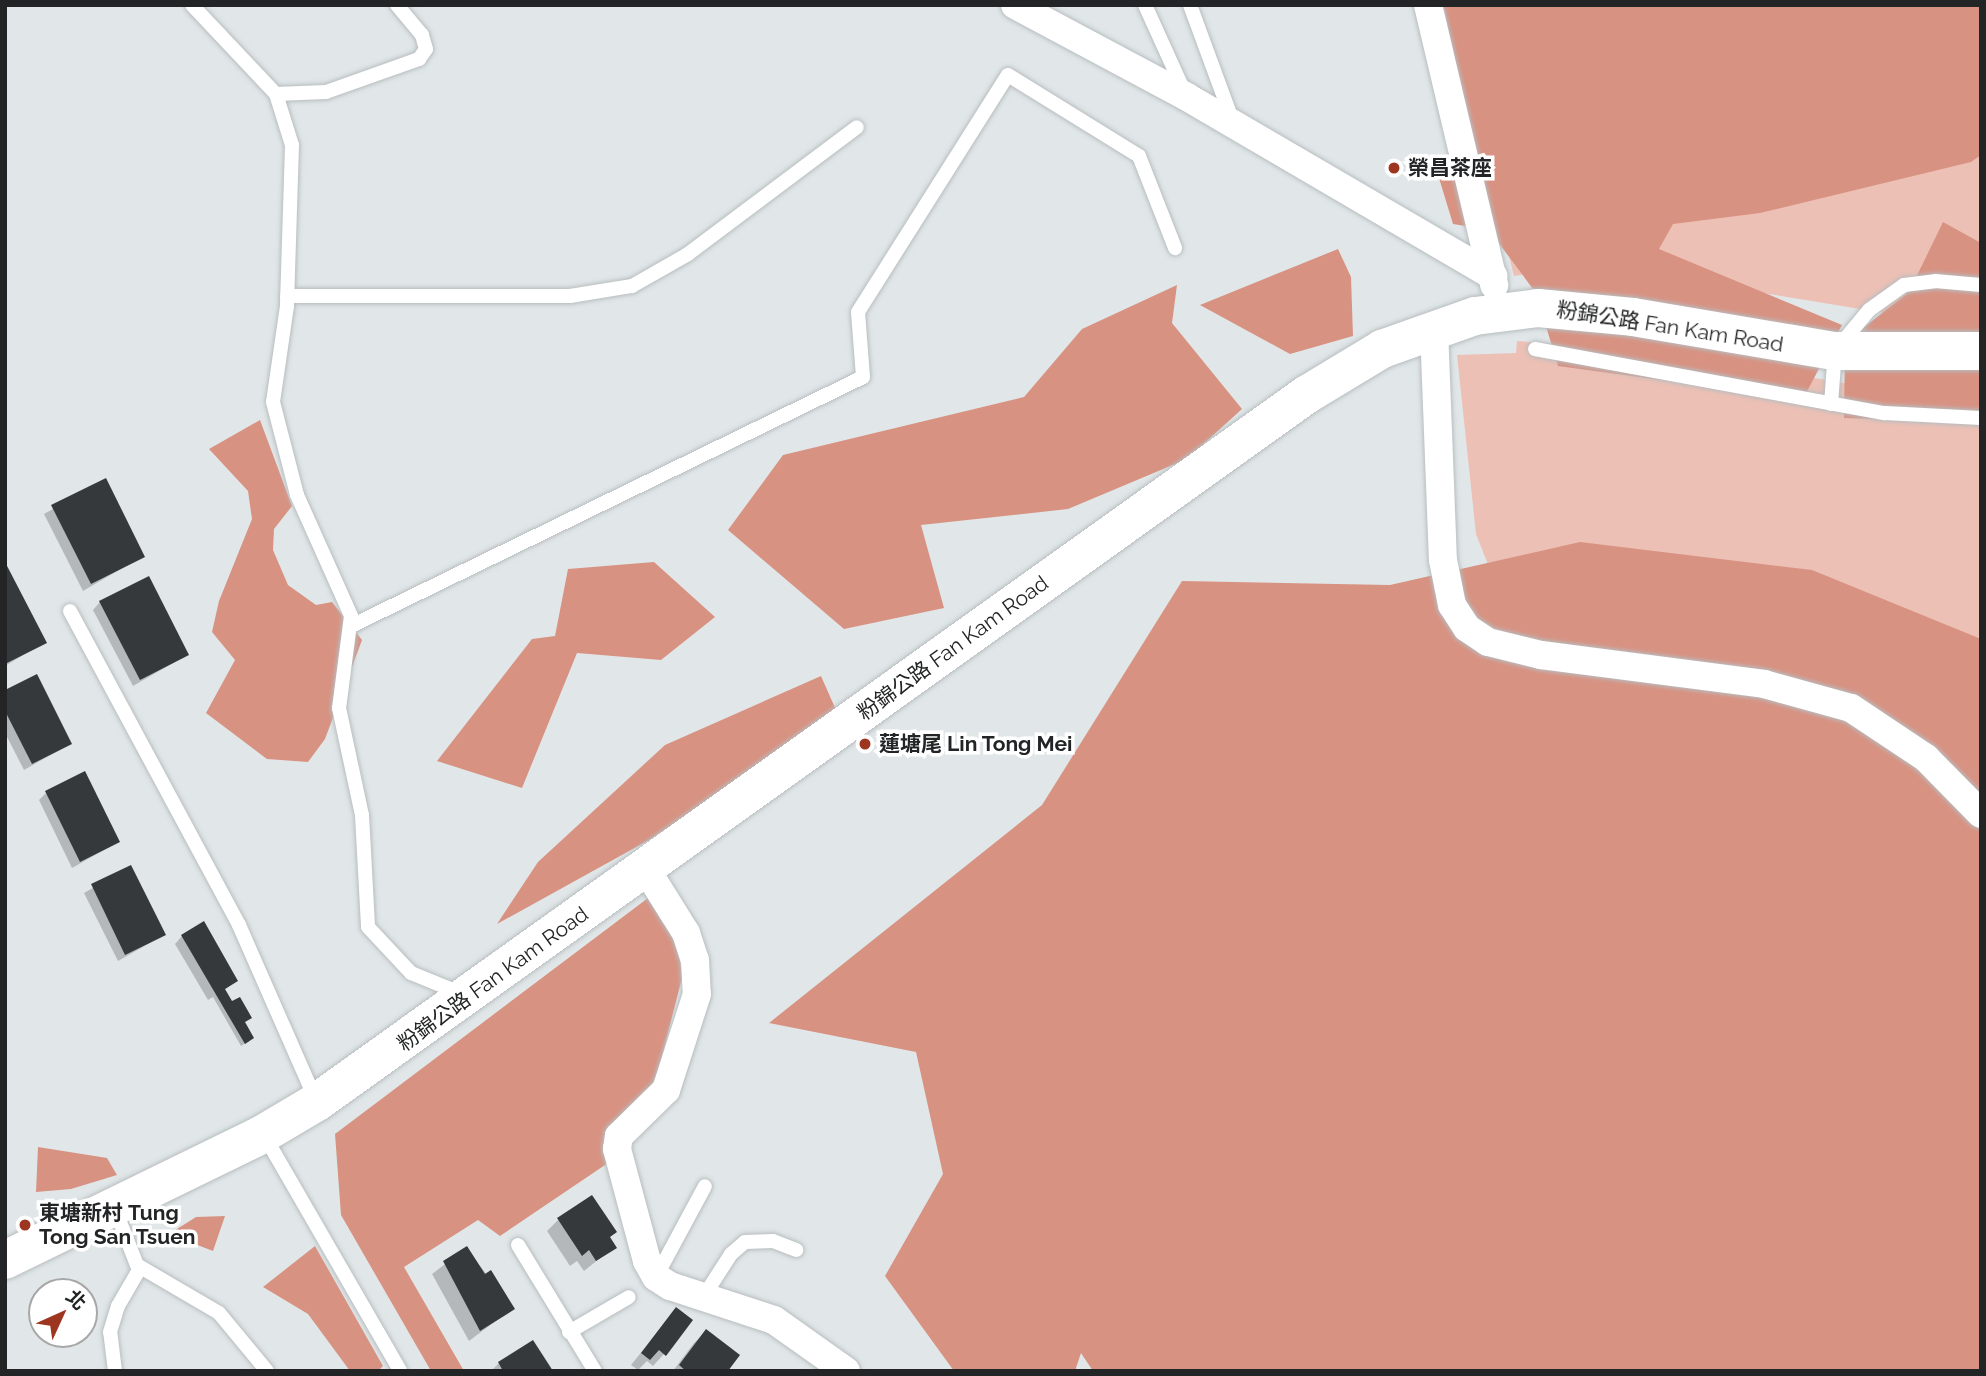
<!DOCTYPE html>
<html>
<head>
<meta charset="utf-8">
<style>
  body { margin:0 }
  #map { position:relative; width:1986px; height:1376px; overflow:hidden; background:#e1e7e9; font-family:Raleway,"Noto Sans TC",sans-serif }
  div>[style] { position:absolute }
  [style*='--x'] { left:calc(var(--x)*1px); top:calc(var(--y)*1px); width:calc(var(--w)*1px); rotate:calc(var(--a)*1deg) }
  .green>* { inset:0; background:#edc0b5 }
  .forest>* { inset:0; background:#d89282 }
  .shadow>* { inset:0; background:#0003 }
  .building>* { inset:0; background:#35393b }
  .roads { filter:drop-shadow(0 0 2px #b8bdbf) drop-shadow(0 0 2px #b8bdbf) }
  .service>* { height:14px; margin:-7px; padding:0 7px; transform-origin:7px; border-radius:7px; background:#fff }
  .minor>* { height:28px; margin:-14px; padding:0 14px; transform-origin:14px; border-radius:14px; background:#fff }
  .secondary>* { height:38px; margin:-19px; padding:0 19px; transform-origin:19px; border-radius:19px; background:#fff }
  .dots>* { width:19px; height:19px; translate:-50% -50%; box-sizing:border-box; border:4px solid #fff; border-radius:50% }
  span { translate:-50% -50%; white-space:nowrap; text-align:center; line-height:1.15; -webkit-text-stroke:7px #fff; paint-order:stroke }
  .poi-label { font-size:21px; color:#232425; font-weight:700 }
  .left { translate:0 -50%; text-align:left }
  .street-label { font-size:21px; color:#232425 }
  .frame { position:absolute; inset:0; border:7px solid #232425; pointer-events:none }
  .north { position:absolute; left:28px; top:1278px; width:70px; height:70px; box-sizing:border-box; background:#fff; border:2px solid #a7a7a8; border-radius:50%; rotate:45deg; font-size:19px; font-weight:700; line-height:28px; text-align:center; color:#232425 }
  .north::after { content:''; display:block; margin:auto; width:24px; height:32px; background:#9e3520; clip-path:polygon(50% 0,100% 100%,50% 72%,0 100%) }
</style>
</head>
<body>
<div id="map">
  <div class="green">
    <i style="clip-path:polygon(1447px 5px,1981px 5px,1981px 314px,1921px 319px,1678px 279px,1570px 267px,1514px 276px)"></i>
    <i style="clip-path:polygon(1517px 341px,1668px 354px,1917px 395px,1981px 390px,1981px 699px,1498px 590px,1476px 534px,1457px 355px,1516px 353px)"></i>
  </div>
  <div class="forest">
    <i style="clip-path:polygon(1443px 5px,1981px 5px,1981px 155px,1971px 162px,1760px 213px,1673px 224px,1659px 249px,1842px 325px,1803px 399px,1558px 366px,1536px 293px,1489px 230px,1453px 224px,1439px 178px,1457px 129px,1454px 53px)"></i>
    <i style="clip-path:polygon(1943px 222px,1981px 243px,1981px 422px,1844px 418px,1845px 342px,1909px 292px)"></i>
    <i style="clip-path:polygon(1338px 249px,1351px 277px,1353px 336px,1290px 354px,1200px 305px)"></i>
    <i style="clip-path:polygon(1177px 285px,1172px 323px,1242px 409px,1187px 459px,1068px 509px,921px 525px,944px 608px,844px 629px,728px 530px,783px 455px,1024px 397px,1082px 329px)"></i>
    <i style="clip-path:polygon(260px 420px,292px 506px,274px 529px,273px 550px,288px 585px,316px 605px,332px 602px,362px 640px,325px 739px,308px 762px,267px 759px,206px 713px,235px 660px,212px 632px,219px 601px,252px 519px,248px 491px,209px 449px)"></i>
    <i style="clip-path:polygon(1580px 542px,1812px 570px,1981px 639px,1981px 1371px,1093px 1371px,1081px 1353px,1075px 1371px,954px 1371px,885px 1276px,943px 1174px,916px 1052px,769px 1023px,1042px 805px,1182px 581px,1390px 585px)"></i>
    <i style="clip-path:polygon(654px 562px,715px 617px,661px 660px,577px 653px,522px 788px,437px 761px,532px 639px,555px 636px,568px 569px)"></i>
    <i style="clip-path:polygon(821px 676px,836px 710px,794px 743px,649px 840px,497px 924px,538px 862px,665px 745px)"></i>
    <i style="clip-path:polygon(652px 895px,678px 942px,682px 978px,656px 1080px,624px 1112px,608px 1163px,500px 1236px,478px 1220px,404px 1267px,464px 1371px,431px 1371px,341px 1215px,335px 1134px)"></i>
    <i style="clip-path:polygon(38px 1147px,107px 1158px,117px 1175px,71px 1189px,36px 1192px)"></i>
    <i style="clip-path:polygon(225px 1216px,213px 1251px,169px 1234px,196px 1217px)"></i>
    <i style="clip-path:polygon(315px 1246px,383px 1366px,378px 1371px,350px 1371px,308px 1314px,263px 1287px)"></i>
  </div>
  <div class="shadow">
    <i style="clip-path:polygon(105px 480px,143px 556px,83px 591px,44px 514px)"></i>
    <i style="clip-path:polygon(5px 567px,45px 642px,5px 666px)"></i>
    <i style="clip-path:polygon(100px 602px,187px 655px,133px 686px,93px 610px)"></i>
    <i style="clip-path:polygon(5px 692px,70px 744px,24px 770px,5px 733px)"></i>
    <i style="clip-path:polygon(46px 793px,118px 842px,72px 868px,39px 800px)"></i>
    <i style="clip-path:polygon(130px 867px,164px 935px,118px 961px,84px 893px)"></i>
    <i style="clip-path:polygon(182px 936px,236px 981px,224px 990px,249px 1041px,241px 1046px,213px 997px,208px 1000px,175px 944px)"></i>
    <i style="clip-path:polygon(558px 1220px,608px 1238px,614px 1247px,584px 1271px,577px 1261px,570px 1266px,547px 1231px)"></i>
    <i style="clip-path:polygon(466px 1248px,513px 1308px,469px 1341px,432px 1274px)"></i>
    <i style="clip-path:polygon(676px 1309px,664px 1354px,653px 1366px,647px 1361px,638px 1370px,631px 1365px)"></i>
    <i style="clip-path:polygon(706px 1332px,726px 1371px,673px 1371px,694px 1343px)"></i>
    <i style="clip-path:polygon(499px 1363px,551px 1371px,491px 1371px)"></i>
  </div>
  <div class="building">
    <i style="clip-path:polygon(106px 478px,145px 557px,91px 584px,51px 505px)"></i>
    <i style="clip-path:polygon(5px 562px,47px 643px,5px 664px)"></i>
    <i style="clip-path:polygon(149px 576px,189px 655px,140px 680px,99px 601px)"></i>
    <i style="clip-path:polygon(37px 674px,72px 744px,32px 764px,5px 711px,5px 690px)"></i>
    <i style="clip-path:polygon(85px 771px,120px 842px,80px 862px,45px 791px)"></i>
    <i style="clip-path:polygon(131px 865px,166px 935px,125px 955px,91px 884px)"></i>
    <i style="clip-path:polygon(204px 921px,238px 981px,225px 989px,232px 1001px,240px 997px,252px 1018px,245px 1022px,254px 1038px,245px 1044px,181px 935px)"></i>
    <i style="clip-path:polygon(592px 1195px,617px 1232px,610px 1237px,617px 1248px,596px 1261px,589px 1250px,582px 1256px,557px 1218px)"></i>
    <i style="clip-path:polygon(467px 1246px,485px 1274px,491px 1270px,515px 1309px,480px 1331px,443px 1261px)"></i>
    <i style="clip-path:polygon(676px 1307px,693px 1320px,666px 1356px,659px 1350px,650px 1360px,641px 1353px)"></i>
    <i style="clip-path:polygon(706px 1329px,740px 1355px,728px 1371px,686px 1371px,679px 1365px)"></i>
    <i style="clip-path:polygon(533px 1340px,553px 1371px,503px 1371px,498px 1362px)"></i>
  </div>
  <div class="roads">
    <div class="service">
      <i style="--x:192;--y:5;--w:122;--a:46.7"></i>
      <i style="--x:276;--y:94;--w:53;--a:72.6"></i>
      <i style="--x:292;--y:145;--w:161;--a:91.8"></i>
      <i style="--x:287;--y:306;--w:97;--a:98.3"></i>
      <i style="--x:273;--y:402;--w:96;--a:75.5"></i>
      <i style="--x:297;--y:495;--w:133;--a:65.9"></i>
      <i style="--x:351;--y:616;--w:93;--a:97.4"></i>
      <i style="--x:339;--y:708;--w:109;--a:77.9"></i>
      <i style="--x:362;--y:815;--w:112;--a:86.9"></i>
      <i style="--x:368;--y:927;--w:63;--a:46.9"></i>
      <i style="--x:411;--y:973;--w:53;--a:22.2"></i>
      <i style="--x:1145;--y:5;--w:97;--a:65.6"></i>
      <i style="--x:1190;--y:5;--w:121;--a:69.8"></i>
      <i style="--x:276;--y:94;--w:50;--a:-2.3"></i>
      <i style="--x:326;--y:92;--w:99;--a:-19.5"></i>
      <i style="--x:419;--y:59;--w:12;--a:-55"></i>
      <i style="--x:426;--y:49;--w:15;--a:-106"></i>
      <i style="--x:422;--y:35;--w:39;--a:-130"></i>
      <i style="--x:287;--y:296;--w:283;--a:0"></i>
      <i style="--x:570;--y:296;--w:63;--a:-9.2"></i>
      <i style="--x:632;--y:286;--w:64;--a:-29.7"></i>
      <i style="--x:688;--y:254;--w:211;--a:-36.9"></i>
      <i style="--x:1535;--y:349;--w:356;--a:10.4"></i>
      <i style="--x:1885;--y:413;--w:96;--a:3"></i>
      <i style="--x:1831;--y:404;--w:53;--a:-85.7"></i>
      <i style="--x:1835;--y:351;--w:53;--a:-50.3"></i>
      <i style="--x:1869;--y:310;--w:43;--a:-35.5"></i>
      <i style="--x:1904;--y:285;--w:31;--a:-7"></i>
      <i style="--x:1935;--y:281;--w:46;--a:5"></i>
      <i style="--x:70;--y:611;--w:357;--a:61.7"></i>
      <i style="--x:239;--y:925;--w:191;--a:66.3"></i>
      <i style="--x:351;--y:626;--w:569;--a:-25.93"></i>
      <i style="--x:863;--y:377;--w:65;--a:-94.4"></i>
      <i style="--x:858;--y:312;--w:280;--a:-57.7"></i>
      <i style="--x:1008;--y:75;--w:154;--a:31.7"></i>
      <i style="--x:1139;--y:156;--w:99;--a:68.6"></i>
      <i style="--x:264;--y:1135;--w:272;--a:60"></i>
      <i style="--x:114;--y:1207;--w:62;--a:68.4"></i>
      <i style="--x:137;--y:1265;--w:95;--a:30.3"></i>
      <i style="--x:219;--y:1313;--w:75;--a:50.4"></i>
      <i style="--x:518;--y:1245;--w:148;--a:58.6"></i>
      <i style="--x:656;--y:1277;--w:103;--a:-61.7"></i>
      <i style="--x:704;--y:1296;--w:50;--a:-57.3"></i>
      <i style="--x:731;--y:1254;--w:18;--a:-41"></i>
      <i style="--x:745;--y:1242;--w:28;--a:-2"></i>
      <i style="--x:773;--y:1241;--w:25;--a:21"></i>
      <i style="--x:569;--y:1332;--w:69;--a:-30.3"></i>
      <i style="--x:115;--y:1371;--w:39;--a:-97"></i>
      <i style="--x:110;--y:1332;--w:27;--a:-73"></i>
      <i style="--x:118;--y:1306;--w:44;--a:-59.9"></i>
    </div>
    <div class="minor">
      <i style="--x:1015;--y:5;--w:195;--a:28.1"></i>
      <i style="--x:1187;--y:97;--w:355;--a:30.3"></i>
      <i style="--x:1428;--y:5;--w:288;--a:76.7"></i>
      <i style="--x:1434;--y:328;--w:232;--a:87.8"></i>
      <i style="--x:1443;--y:560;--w:46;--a:78.7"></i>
      <i style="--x:1452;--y:605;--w:27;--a:57"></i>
      <i style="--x:1467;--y:628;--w:25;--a:34"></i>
      <i style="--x:1488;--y:642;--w:55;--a:13.8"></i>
      <i style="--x:1541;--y:655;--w:225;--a:7.4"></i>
      <i style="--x:1764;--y:684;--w:90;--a:15.4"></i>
      <i style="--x:1851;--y:708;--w:90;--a:33.7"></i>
      <i style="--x:1926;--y:758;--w:78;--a:45.5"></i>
      <i style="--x:646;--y:869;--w:75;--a:58"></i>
      <i style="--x:686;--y:933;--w:28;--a:72"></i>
      <i style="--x:695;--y:960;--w:34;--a:87"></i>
      <i style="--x:697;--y:994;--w:101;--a:107.9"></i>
      <i style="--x:666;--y:1090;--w:66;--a:135.6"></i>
      <i style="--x:619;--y:1136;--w:13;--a:99"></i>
      <i style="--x:617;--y:1149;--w:116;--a:75"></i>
      <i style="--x:647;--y:1261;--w:18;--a:61"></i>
      <i style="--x:656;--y:1277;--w:17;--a:33"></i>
      <i style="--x:670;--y:1286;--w:109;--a:18.1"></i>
      <i style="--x:774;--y:1320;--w:88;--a:35.3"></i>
    </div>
    <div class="secondary">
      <i style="--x:5;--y:1260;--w:287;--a:-26"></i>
      <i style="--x:263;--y:1134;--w:63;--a:-30.7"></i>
      <i style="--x:317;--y:1102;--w:1216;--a:-35.56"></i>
      <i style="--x:1306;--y:395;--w:89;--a:-31.2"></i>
      <i style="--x:1382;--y:349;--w:99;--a:-19.5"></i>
      <i style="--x:1475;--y:316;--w:64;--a:-7.2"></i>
      <i style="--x:1538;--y:308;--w:95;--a:5.4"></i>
      <i style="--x:1633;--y:317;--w:205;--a:9.6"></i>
      <i style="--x:1835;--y:351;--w:146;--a:0"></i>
    </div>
  </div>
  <div class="dots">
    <i style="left:1394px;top:168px;background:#9e3520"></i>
    <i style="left:865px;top:744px;background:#9e3520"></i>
    <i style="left:25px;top:1225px;background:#9e3520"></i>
  </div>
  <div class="poi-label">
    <span class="left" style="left:1408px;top:168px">榮昌茶座</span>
    <span class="left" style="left:879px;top:744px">蓮塘尾 Lin Tong Mei</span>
    <span class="left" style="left:39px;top:1225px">東塘新村 Tung<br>Tong San Tsuen</span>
  </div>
  <div class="street-label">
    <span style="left:1670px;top:327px;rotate:9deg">粉錦公路 Fan Kam Road</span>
    <span style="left:953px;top:648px;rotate:-36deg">粉錦公路 Fan Kam Road</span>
    <span style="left:493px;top:979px;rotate:-36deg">粉錦公路 Fan Kam Road</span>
  </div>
  <div class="frame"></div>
  <div class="north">北</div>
</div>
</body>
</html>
